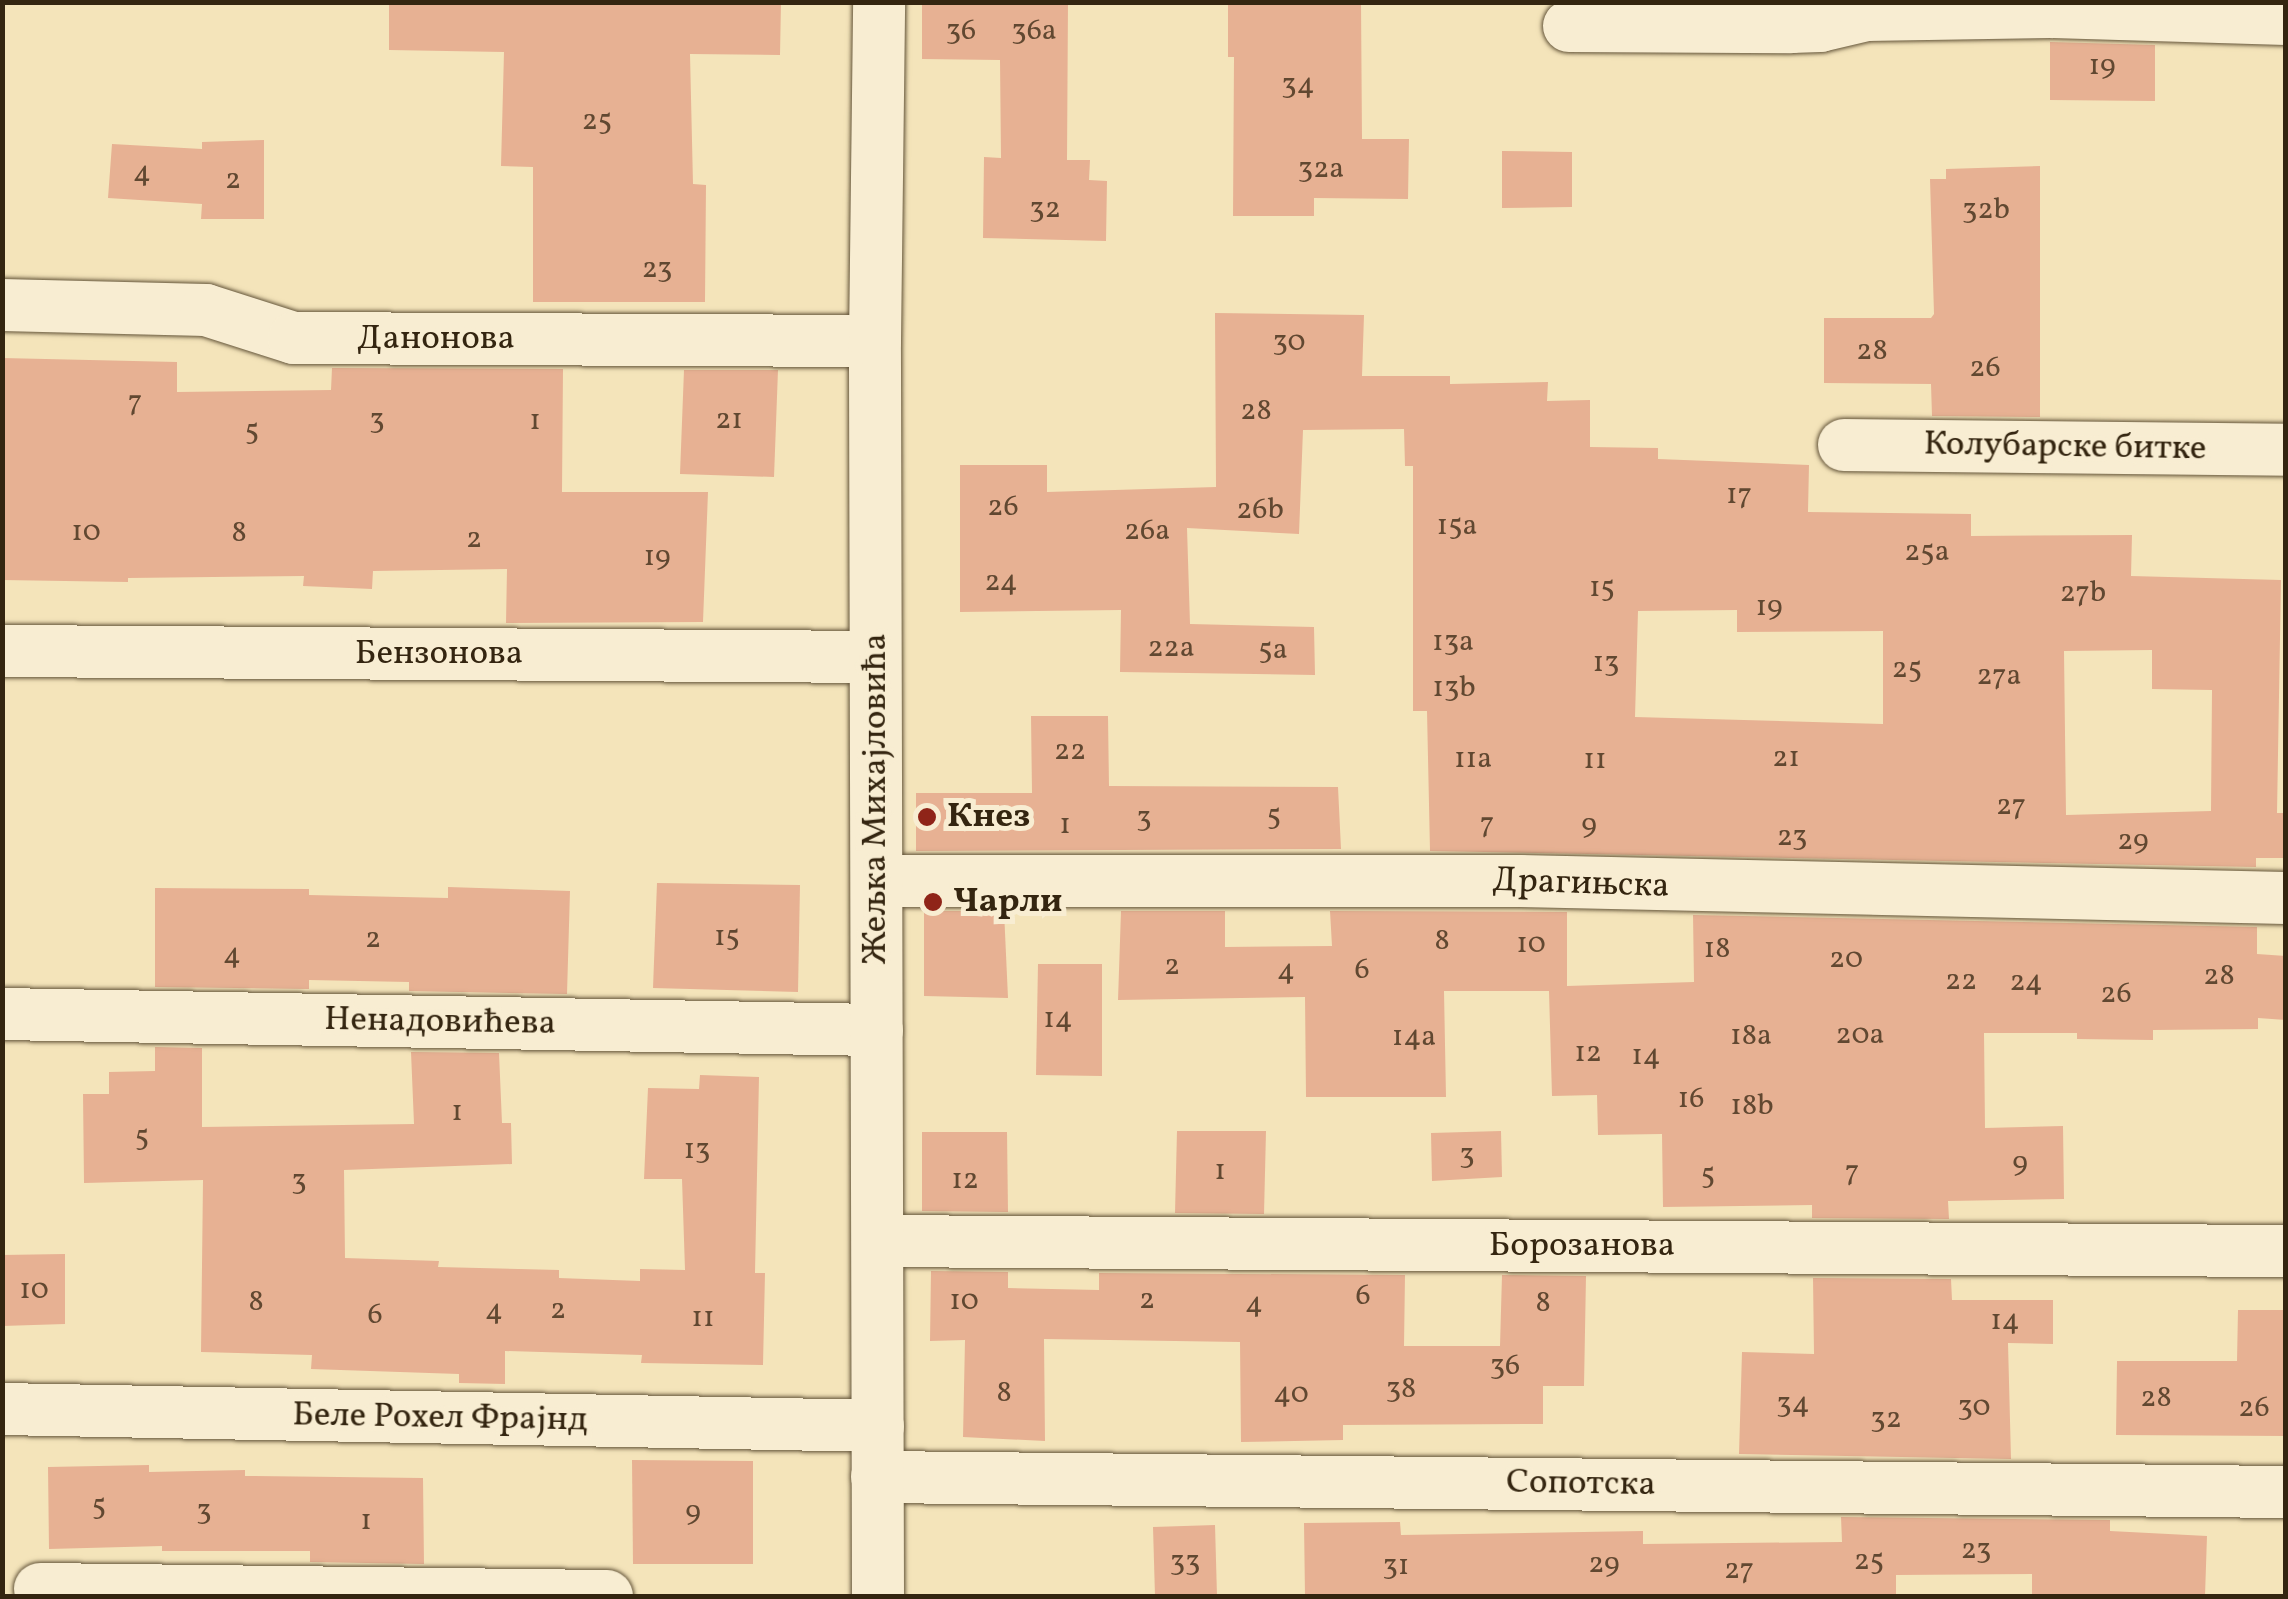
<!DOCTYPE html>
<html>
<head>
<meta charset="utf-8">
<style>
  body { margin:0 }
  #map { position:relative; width:2288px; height:1599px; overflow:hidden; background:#f4e4ba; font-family:Vollkorn,serif }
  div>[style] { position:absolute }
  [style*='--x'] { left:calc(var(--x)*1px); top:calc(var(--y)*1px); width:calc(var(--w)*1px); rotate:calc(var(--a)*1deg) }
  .building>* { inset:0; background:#e7b193 }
  .roads { filter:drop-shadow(0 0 2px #64553a) drop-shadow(0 0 2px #64553a) }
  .minor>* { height:52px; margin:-26px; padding:0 26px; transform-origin:26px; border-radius:26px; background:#f8edd2 }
  .dots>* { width:28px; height:28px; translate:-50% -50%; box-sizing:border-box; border:5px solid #f8edd2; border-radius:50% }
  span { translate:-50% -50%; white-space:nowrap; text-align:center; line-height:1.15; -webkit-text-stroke:10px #f8edd2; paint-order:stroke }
  .number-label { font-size:30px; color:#614831 }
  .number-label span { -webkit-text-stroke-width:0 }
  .street-label { font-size:35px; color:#342510 }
  .poi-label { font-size:35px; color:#342510; font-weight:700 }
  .left { translate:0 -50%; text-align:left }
  .frame { position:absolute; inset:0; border:5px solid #342510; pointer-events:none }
</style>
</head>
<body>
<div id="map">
  <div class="building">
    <i style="clip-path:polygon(389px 2px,781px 2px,780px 55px,690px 54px,693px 184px,706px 185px,705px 302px,533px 302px,533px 167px,501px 166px,504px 52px,389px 50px)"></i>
    <i style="clip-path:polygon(922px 2px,1068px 2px,1067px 160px,1090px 160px,1089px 180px,1107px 181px,1106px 241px,983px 238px,984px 157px,1001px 158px,1000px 60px,922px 59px)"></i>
    <i style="clip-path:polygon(1228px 2px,1361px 2px,1362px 139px,1409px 139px,1408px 199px,1314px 198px,1314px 216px,1233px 216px,1234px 57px,1228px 57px)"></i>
    <i style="clip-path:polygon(2050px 42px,2155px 45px,2155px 101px,2050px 100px)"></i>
    <i style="clip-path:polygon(264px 140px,264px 219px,201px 219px,202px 204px,108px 198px,112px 144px,202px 149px,202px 142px)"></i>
    <i style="clip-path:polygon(1502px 151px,1572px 152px,1572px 207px,1502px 208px)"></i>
    <i style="clip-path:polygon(2040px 166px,2040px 417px,1932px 416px,1931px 384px,1824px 383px,1824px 318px,1931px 318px,1934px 314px,1930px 179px,1946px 179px,1946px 169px)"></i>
    <i style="clip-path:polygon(evenodd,1215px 313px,1364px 315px,1362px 376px,1450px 376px,1450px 384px,1548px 382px,1547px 401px,1590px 400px,1590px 447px,1658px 448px,1658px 459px,1809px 465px,1808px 512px,1971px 514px,1971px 536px,2132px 535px,2131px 576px,2281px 580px,2277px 813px,2286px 813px,2286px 858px,2256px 858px,2256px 867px,1430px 851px,1427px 711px,1413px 711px,1413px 466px,1405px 466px,1404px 429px,1303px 430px,1299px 534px,1187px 528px,1190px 624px,1314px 627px,1315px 675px,1120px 672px,1121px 610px,960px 612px,960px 465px,1047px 465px,1047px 492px,1216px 487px,1215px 313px,1737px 610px,1737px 632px,1883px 631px,1883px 724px,1635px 717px,1638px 611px,1737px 610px,1215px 313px,2152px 650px,2152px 689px,2212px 690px,2211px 811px,2066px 815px,2064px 651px,2152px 650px)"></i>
    <i style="clip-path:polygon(2px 358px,177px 362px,177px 392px,331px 390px,332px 368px,563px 369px,562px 492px,708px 492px,703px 622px,506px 623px,507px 569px,373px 571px,372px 589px,303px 586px,304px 576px,128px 578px,128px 582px,2px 580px)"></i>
    <i style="clip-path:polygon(684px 370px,778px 370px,774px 477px,680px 474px)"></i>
    <i style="clip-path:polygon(1031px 716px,1108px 716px,1109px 786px,1338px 787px,1341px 849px,916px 851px,916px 793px,1032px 793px)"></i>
    <i style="clip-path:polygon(657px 883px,800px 885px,798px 992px,653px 988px)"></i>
    <i style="clip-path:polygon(448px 887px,570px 891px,567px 994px,409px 991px,409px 982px,309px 980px,309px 989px,155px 987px,155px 888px,309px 889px,309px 895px,448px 898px)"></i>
    <i style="clip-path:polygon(924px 911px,1004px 911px,1008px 998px,924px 996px)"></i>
    <i style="clip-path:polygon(1121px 911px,1225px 911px,1225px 947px,1332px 946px,1330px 911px,1567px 912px,1567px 986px,1694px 982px,1693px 915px,2257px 927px,2257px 954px,2286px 956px,2286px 1020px,2258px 1018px,2258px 1029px,2153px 1030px,2153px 1040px,2077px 1039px,2077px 1033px,1984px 1033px,1985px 1128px,2063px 1126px,2064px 1199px,1948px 1201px,1949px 1219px,1812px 1218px,1812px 1205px,1663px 1207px,1662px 1134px,1598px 1135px,1597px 1095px,1552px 1096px,1549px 991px,1444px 991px,1446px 1097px,1306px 1097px,1305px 997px,1118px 1000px)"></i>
    <i style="clip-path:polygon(1038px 964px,1102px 964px,1102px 1076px,1036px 1075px)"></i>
    <i style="clip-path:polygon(155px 1047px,202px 1048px,202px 1127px,414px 1124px,411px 1052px,499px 1053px,502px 1123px,511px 1123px,512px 1164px,344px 1170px,345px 1258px,439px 1261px,438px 1267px,559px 1270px,559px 1278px,640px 1281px,640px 1269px,685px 1270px,682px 1179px,644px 1179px,648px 1088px,699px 1089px,700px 1075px,759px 1077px,755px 1273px,765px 1273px,763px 1365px,641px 1363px,642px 1355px,505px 1351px,505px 1384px,459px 1383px,459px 1374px,311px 1369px,312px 1355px,201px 1352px,203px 1180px,84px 1183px,83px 1094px,109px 1094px,109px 1072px,155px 1071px)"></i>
    <i style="clip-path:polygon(1177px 1131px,1266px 1131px,1264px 1214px,1175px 1213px)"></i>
    <i style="clip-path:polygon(1501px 1131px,1502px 1177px,1432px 1181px,1431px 1133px)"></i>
    <i style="clip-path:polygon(922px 1132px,1007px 1132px,1008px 1212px,922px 1211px)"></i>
    <i style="clip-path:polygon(65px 1254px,65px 1324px,2px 1326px,2px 1255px)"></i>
    <i style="clip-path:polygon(931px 1271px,1008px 1272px,1008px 1288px,1099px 1290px,1099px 1273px,1405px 1275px,1404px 1346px,1500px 1346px,1502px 1275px,1586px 1276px,1584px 1386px,1543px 1386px,1543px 1424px,1343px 1425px,1343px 1440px,1241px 1442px,1240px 1342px,1044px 1339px,1045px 1441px,963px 1437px,965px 1340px,930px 1341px)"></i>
    <i style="clip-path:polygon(1813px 1278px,1951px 1279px,1952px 1300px,2053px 1300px,2053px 1344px,2008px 1343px,2011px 1459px,1739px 1454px,1742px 1352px,1814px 1354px)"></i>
    <i style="clip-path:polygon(2238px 1310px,2286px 1310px,2286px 1436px,2116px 1435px,2117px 1361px,2237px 1361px)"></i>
    <i style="clip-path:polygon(632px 1460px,753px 1461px,753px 1564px,633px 1564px)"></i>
    <i style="clip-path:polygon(149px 1465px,149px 1472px,245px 1470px,245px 1476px,423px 1478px,424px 1564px,310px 1562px,310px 1551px,162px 1551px,162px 1546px,49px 1549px,48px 1467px)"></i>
    <i style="clip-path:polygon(1841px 1517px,2110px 1520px,2110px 1531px,2207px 1536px,2205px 1596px,2032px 1596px,2032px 1574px,1896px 1575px,1896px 1596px,1305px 1596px,1304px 1523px,1400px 1522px,1401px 1535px,1643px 1531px,1643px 1544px,1842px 1542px)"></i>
    <i style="clip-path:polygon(1215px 1525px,1217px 1596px,1155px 1596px,1153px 1527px)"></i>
  </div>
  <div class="roads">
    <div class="minor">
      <i style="--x:1569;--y:26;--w:222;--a:0.3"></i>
      <i style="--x:1791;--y:27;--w:29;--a:-2"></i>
      <i style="--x:1820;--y:26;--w:47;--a:-13.4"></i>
      <i style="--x:1866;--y:15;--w:184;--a:-0.9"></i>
      <i style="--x:2050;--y:12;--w:236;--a:1.7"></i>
      <i style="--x:2;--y:305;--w:204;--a:1.4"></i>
      <i style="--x:206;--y:310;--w:92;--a:17.7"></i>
      <i style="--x:294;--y:338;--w:581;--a:0.3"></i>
      <i style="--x:1844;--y:445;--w:442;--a:0.6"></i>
      <i style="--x:2;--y:651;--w:873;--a:0.39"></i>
      <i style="--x:877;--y:881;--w:643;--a:0"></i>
      <i style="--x:1520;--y:881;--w:766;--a:1.27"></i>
      <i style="--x:2;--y:1014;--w:875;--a:1.05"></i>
      <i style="--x:879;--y:1241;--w:1407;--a:0.41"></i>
      <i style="--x:2;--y:1409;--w:876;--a:1.11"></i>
      <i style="--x:877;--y:1477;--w:1409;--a:0.61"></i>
      <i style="--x:40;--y:1589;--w:567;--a:0.71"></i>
      <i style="--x:878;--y:1596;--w:1255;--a:-90.14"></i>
      <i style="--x:875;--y:341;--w:339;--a:-89.3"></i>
    </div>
  </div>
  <div class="dots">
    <i style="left:927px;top:817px;background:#8f2418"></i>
    <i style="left:933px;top:902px;background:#8f2418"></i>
  </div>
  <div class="number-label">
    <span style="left:961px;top:31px">36</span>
    <span style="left:1034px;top:31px">36a</span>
    <span style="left:2102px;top:66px">19</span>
    <span style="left:1298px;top:85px">34</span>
    <span style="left:597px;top:121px">25</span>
    <span style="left:1321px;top:169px">32a</span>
    <span style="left:142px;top:173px">4</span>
    <span style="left:233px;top:180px">2</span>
    <span style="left:1045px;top:209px">32</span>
    <span style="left:1986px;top:210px">32b</span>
    <span style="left:657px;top:269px">23</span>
    <span style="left:1289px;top:342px">30</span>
    <span style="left:1872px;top:351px">28</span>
    <span style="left:1985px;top:368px">26</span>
    <span style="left:135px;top:402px">7</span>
    <span style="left:1256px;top:411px">28</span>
    <span style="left:377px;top:420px">3</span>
    <span style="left:729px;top:420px">21</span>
    <span style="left:535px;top:421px">1</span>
    <span style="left:252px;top:431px">5</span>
    <span style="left:1739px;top:495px">17</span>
    <span style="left:1003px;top:507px">26</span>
    <span style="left:1260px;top:510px">26b</span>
    <span style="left:1457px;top:526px">15a</span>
    <span style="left:1147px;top:531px">26a</span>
    <span style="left:86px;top:532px">10</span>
    <span style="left:239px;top:533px">8</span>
    <span style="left:474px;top:539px">2</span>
    <span style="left:1927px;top:552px">25a</span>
    <span style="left:657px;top:557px">19</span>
    <span style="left:1001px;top:582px">24</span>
    <span style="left:1602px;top:588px">15</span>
    <span style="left:2083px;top:593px">27b</span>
    <span style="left:1769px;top:607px">19</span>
    <span style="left:1453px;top:642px">13a</span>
    <span style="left:1171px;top:648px">22a</span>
    <span style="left:1273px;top:650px">5a</span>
    <span style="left:1606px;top:663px">13</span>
    <span style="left:1907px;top:669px">25</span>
    <span style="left:1999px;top:676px">27a</span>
    <span style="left:1454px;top:688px">13b</span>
    <span style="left:1070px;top:751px">22</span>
    <span style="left:1786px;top:758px">21</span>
    <span style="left:1473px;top:759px">11a</span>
    <span style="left:1595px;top:760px">11</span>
    <span style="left:2011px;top:806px">27</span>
    <span style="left:1274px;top:816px">5</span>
    <span style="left:1144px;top:818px">3</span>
    <span style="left:1487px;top:824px">7</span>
    <span style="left:1065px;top:825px">1</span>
    <span style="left:1589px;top:825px">9</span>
    <span style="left:1792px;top:837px">23</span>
    <span style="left:2133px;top:841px">29</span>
    <span style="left:727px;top:937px">15</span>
    <span style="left:373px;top:939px">2</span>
    <span style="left:1442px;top:941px">8</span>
    <span style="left:1531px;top:944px">10</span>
    <span style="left:1717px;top:949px">18</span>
    <span style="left:232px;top:955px">4</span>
    <span style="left:1846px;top:959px">20</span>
    <span style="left:1172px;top:966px">2</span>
    <span style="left:1362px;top:970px">6</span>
    <span style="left:1286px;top:971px">4</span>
    <span style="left:2219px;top:976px">28</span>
    <span style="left:1961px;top:981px">22</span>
    <span style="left:2026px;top:982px">24</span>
    <span style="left:2116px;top:994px">26</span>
    <span style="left:1058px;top:1019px">14</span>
    <span style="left:1860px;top:1035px">20a</span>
    <span style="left:1751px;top:1036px">18a</span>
    <span style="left:1414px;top:1037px">14a</span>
    <span style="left:1588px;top:1053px">12</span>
    <span style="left:1646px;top:1056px">14</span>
    <span style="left:1691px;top:1099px">16</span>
    <span style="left:1752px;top:1106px">18b</span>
    <span style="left:457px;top:1112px">1</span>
    <span style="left:142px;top:1137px">5</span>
    <span style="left:697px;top:1150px">13</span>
    <span style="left:1467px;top:1155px">3</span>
    <span style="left:2020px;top:1163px">9</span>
    <span style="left:1220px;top:1171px">1</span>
    <span style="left:1852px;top:1172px">7</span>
    <span style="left:1708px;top:1175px">5</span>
    <span style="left:965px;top:1180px">12</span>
    <span style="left:299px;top:1181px">3</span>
    <span style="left:34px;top:1290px">10</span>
    <span style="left:1363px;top:1296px">6</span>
    <span style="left:1147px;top:1300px">2</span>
    <span style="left:964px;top:1301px">10</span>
    <span style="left:256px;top:1302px">8</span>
    <span style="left:1543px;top:1303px">8</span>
    <span style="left:1254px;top:1304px">4</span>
    <span style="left:558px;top:1310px">2</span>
    <span style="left:494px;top:1311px">4</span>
    <span style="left:375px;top:1315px">6</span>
    <span style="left:703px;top:1318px">11</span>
    <span style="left:2005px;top:1321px">14</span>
    <span style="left:1505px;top:1366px">36</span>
    <span style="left:1401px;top:1389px">38</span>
    <span style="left:1004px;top:1393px">8</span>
    <span style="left:1291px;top:1394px">40</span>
    <span style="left:2156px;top:1398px">28</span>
    <span style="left:1793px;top:1404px">34</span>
    <span style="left:1974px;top:1407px">30</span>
    <span style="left:2254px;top:1408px">26</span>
    <span style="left:1886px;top:1419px">32</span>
    <span style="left:99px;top:1506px">5</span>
    <span style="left:204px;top:1511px">3</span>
    <span style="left:693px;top:1512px">9</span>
    <span style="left:366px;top:1521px">1</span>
    <span style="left:1976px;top:1550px">23</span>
    <span style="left:1869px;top:1561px">25</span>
    <span style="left:1185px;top:1562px">33</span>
    <span style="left:1604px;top:1564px">29</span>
    <span style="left:1396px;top:1566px">31</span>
    <span style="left:1739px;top:1570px">27</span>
  </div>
  <div class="street-label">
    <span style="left:436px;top:339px">Данонова</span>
    <span style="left:2065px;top:447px;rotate:1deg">Колубарске битке</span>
    <span style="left:439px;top:654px">Бензонова</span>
    <span style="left:876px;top:799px;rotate:-90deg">Жељка Михајловића</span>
    <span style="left:1581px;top:884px;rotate:2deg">Драгињска</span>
    <span style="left:440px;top:1022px;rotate:1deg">Ненадовићева</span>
    <span style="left:1582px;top:1246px">Борозанова</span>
    <span style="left:440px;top:1418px;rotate:1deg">Беле Рохел Фрајнд</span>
    <span style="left:1581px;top:1484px;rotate:1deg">Сопотска</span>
  </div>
  <div class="poi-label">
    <span class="left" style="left:947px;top:817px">Кнез</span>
    <span class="left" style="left:953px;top:902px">Чарли</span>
  </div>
  <div class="frame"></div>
</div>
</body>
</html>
